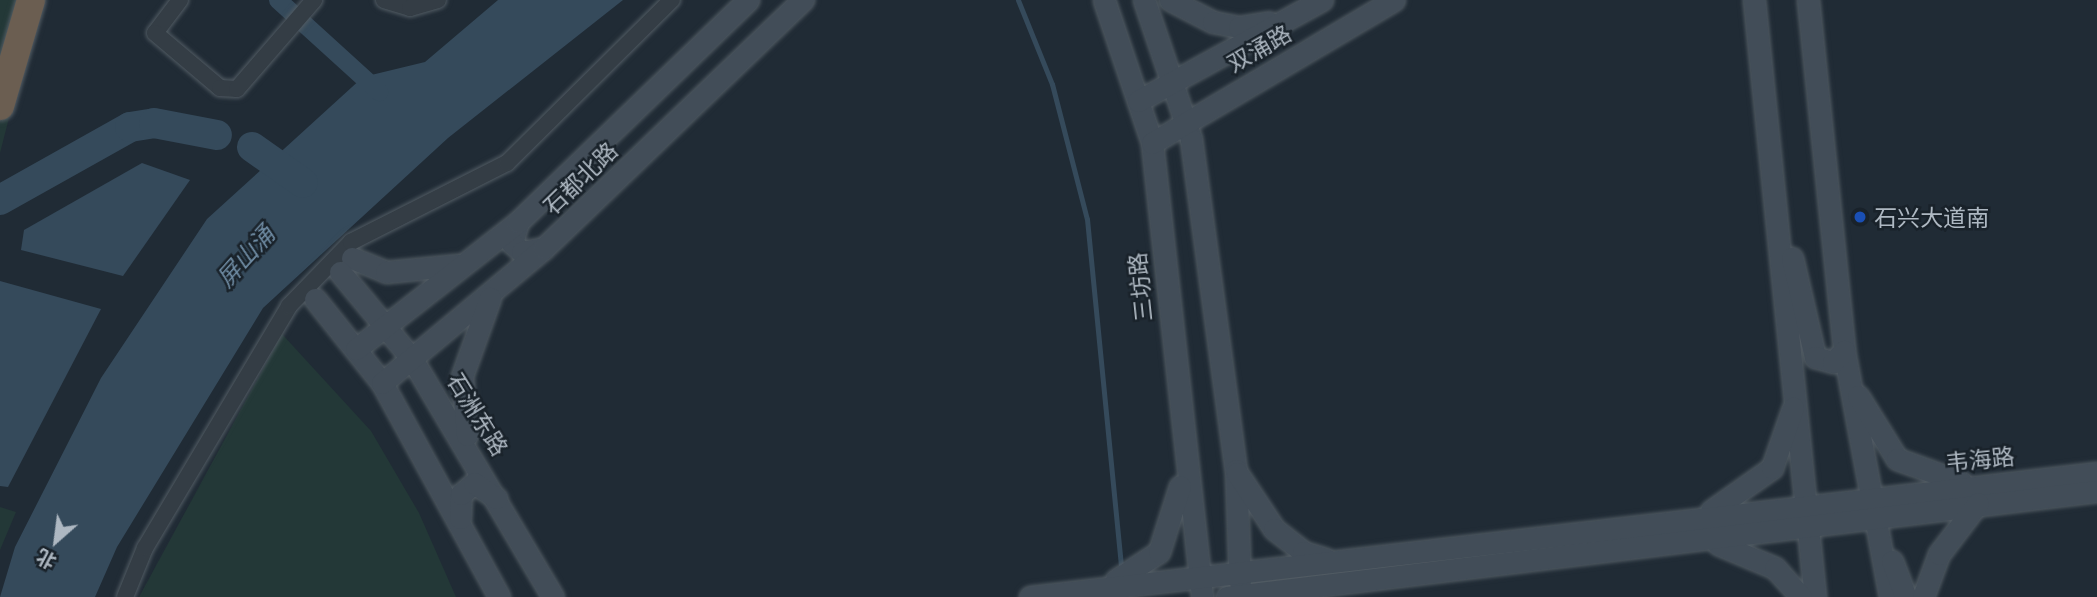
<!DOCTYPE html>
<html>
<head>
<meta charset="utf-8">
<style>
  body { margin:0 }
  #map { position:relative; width:2097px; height:597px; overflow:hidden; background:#202b35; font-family:"Golos Text","Noto Sans SC",sans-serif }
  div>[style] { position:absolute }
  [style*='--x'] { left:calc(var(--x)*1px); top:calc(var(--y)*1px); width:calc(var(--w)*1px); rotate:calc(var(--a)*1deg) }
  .green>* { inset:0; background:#233837 }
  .water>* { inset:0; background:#354a5b }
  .stream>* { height:5px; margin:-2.5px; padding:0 2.5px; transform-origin:2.5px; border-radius:2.5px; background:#354a5b }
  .canal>* { height:18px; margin:-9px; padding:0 9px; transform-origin:9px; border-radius:9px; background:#354a5b }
  .river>* { height:30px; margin:-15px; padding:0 15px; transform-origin:15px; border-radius:15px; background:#354a5b }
  .roads { filter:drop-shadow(0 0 2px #515b63) drop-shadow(0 0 2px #515b63) }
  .street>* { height:16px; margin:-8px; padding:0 8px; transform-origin:8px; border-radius:8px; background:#343d45 }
  .secondary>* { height:21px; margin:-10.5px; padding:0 10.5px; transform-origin:10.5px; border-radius:10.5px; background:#424d58 }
  .highway>* { height:28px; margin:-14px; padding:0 14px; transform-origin:14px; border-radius:14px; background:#6b5e51 }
  .dots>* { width:19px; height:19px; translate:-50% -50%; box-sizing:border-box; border:4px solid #19222a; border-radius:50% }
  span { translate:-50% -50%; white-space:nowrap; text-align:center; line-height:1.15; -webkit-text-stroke:5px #19222a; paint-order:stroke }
  .street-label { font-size:23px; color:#aeb8c2 }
  .poi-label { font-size:23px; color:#aeb8c2 }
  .left { translate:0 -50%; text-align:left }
  .water-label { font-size:24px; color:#708da5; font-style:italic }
  .north { position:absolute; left:21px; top:506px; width:70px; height:70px; -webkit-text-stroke:5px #19222a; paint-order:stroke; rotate:208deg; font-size:19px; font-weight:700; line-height:28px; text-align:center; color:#aeb8c2 }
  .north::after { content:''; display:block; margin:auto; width:24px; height:32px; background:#aeb8c2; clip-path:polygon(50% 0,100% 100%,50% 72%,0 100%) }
</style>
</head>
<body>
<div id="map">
  <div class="green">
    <i style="clip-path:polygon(0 0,39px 0,0 153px)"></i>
    <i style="clip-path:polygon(282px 334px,371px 431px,419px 513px,456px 597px,139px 597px)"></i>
    <i style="clip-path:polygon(0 507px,16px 512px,0 550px)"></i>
  </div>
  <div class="water">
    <i style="clip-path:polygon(498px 0,623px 0,448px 138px,263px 308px,117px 547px,95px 597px,0 597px,15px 547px,101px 378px,207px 219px,363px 77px,425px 62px)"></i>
    <i style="clip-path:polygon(142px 163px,190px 180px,123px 276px,21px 250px,24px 230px)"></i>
    <i style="clip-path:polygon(0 281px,101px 309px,8px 487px,0 486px)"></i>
  </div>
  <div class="stream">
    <i style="--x:1018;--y:0;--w:91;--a:68"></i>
    <i style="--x:1052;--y:84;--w:139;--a:75.5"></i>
    <i style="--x:1087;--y:219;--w:347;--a:84.4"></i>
  </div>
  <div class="canal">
    <i style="--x:278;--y:0;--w:137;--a:42.3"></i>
  </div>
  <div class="river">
    <i style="--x:252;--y:147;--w:62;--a:35.2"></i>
    <i style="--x:0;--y:200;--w:149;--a:-29.3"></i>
    <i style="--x:130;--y:127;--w:24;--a:-9"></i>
    <i style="--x:154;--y:123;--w:64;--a:10.8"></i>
  </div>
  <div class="roads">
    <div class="street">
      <i style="--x:180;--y:0;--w:41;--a:127.1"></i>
      <i style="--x:155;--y:33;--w:85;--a:40.2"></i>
      <i style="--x:220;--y:88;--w:17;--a:3"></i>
      <i style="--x:237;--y:89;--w:118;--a:-49.1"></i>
      <i style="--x:384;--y:0;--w:27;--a:17"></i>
      <i style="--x:410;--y:8;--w:29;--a:-16"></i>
      <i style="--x:125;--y:597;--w:53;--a:-67.8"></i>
      <i style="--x:145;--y:548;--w:282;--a:-59.2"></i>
      <i style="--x:289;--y:306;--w:89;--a:-45.9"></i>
      <i style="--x:351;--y:242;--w:175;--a:-26.9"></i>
      <i style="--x:507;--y:163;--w:232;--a:-44.7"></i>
    </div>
    <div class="secondary">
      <i style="--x:1104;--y:0;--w:151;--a:71.4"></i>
      <i style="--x:1152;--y:143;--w:457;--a:83.7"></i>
      <i style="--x:1144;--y:0;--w:147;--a:71.3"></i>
      <i style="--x:1191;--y:139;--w:334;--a:82.3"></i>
      <i style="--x:1236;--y:470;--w:112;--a:88"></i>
      <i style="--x:1170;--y:0;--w:48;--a:27.1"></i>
      <i style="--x:1213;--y:22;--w:26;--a:11"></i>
      <i style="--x:1239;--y:27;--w:30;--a:-9"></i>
      <i style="--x:1754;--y:0;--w:600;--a:84.17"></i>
      <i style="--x:1808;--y:0;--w:353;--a:84.1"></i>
      <i style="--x:1844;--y:351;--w:250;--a:79.4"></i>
      <i style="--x:1138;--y:101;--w:210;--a:-28.8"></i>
      <i style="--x:1152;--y:143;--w:281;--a:-30.6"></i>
      <i style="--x:518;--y:222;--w:22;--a:106"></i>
      <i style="--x:512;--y:243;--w:13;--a:42"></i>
      <i style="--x:522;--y:252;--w:22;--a:-10"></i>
      <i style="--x:352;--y:258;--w:37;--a:22"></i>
      <i style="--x:386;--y:272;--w:72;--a:-5.6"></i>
      <i style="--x:1792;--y:258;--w:102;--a:76.9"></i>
      <i style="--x:1815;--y:357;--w:19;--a:16"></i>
      <i style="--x:1833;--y:362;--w:16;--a:-45"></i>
      <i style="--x:340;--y:272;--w:113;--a:50.4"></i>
      <i style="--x:412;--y:359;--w:277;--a:59.4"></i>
      <i style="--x:315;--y:299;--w:107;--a:51.4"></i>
      <i style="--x:382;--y:383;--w:244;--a:61.3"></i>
      <i style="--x:356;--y:349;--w:206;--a:-38.1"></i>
      <i style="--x:518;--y:222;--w:320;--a:-44"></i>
      <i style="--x:382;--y:383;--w:211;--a:-39.8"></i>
      <i style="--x:544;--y:248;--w:359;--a:-43.8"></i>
      <i style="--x:1858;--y:396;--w:74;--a:58.2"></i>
      <i style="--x:1897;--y:459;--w:68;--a:19.8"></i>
      <i style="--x:467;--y:435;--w:59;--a:-94.8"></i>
      <i style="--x:462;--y:376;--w:83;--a:-70.3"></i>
      <i style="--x:1237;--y:473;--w:67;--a:56.5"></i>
      <i style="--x:1274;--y:529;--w:37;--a:38"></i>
      <i style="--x:1303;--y:552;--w:24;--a:17"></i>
      <i style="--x:1711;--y:511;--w:75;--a:-35.2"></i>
      <i style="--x:1772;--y:468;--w:64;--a:-70.7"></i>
      <i style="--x:460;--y:518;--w:24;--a:-88"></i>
      <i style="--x:461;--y:494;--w:17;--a:-40"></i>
      <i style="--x:474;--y:483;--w:27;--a:34"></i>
      <i style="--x:1718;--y:544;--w:62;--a:22.8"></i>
      <i style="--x:1775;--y:568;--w:39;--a:48"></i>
      <i style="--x:1892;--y:561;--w:39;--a:69"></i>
      <i style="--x:1116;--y:580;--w:51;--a:-33.1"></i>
      <i style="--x:1159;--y:552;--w:69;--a:-72.3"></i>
      <i style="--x:1030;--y:597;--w:1074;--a:-6.63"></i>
      <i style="--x:1227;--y:597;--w:876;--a:-6.95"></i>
      <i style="--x:1923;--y:597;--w:46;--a:-69.6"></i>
      <i style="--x:1939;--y:554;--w:64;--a:-52.6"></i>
    </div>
    <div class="highway">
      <i style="--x:0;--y:106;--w:110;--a:-73.7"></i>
    </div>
  </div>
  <div class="dots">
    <i style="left:1860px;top:217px;background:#1a4fb4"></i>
  </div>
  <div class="street-label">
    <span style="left:1259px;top:48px;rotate:-30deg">双涌路</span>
    <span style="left:580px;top:178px;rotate:-44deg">石都北路</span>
    <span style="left:1140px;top:287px;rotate:-96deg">三坊路</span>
    <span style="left:478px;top:414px;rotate:58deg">石洲东路</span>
    <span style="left:1980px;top:459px;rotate:-6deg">韦海路</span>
  </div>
  <div class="poi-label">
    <span class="left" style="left:1874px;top:217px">石兴大道南</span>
  </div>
  <div class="water-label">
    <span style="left:245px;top:256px;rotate:-48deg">屏山涌</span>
  </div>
  <div class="north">北</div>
</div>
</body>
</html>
